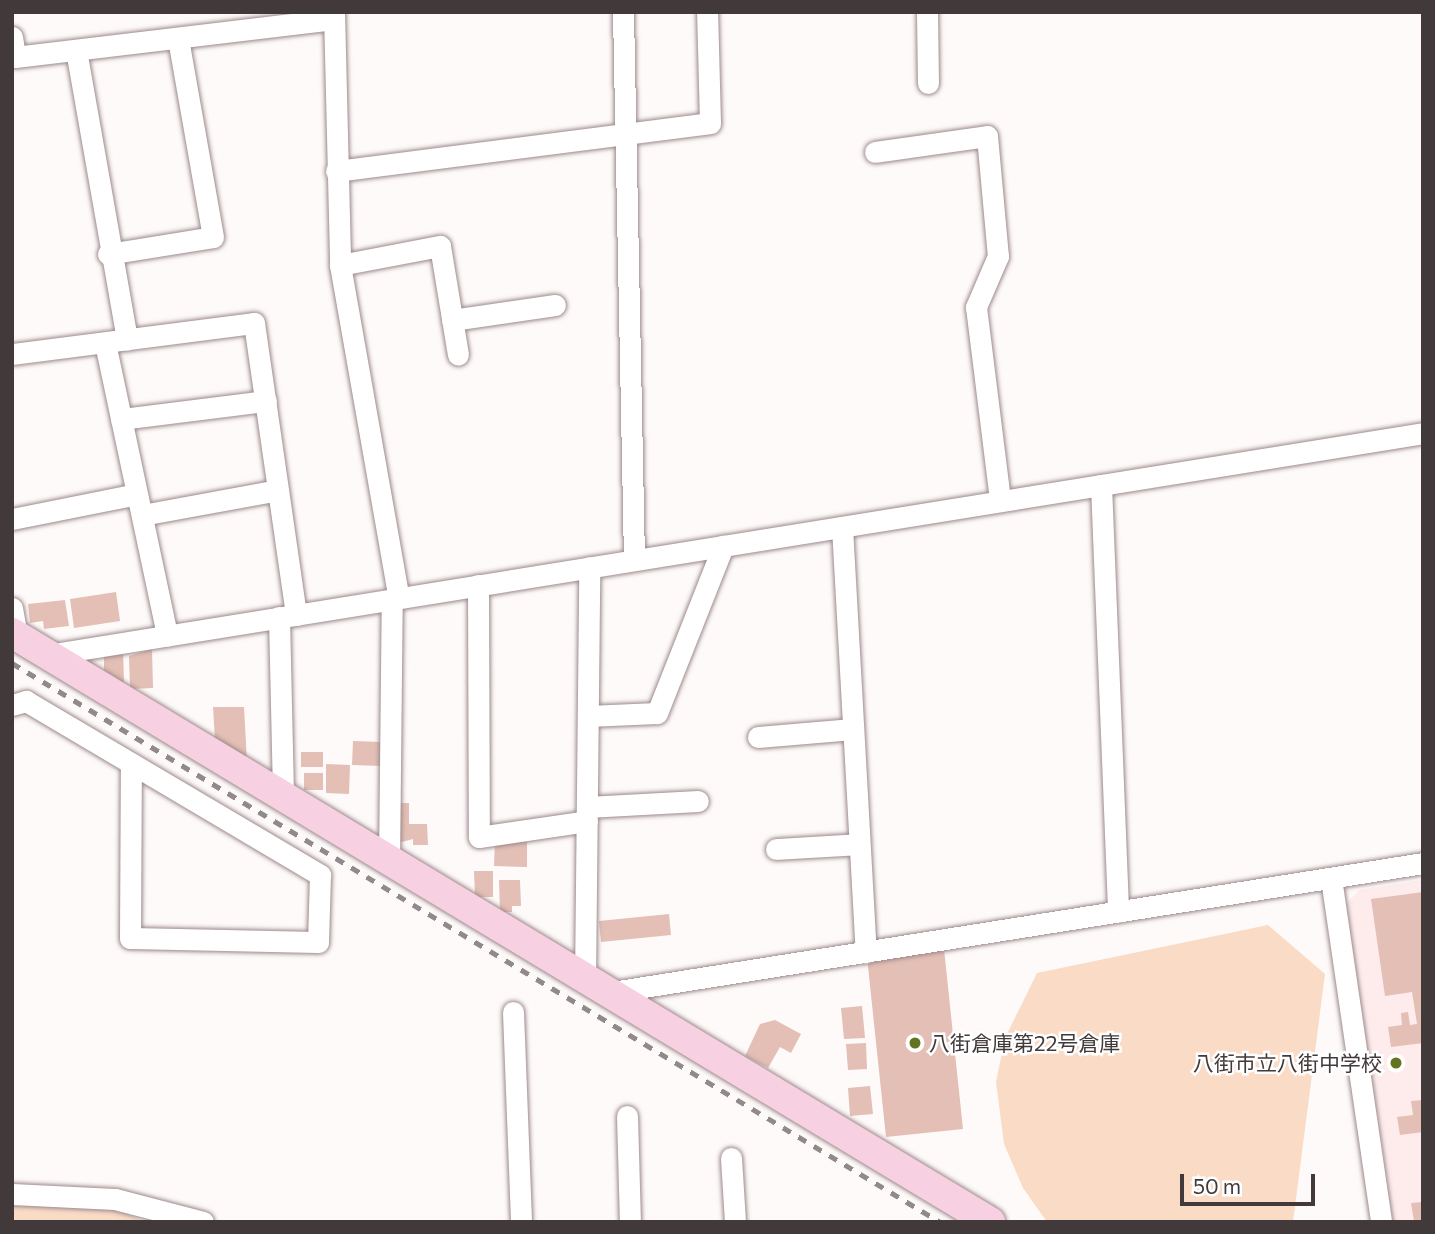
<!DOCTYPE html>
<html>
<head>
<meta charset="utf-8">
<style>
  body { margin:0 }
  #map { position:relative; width:1435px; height:1234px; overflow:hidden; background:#fefafa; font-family:Commissioner,"Noto Sans JP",sans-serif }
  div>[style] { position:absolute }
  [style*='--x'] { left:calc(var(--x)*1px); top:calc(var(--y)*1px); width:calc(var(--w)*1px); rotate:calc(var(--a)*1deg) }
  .built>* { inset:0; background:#feecec }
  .green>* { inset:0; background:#f9dbc6 }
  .building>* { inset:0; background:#e3bfb5 }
  .roads { filter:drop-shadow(0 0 2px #9d898a) drop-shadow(0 0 2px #9d898a) }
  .street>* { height:21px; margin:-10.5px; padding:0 10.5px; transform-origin:10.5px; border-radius:10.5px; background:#fff }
  .secondary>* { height:30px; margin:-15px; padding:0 15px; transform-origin:15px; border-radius:15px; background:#f7d0e1 }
  .rail>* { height:5px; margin-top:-2.5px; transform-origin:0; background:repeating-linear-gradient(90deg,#918a8a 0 9px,transparent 0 18px) }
  .dots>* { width:19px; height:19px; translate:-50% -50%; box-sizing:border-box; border:4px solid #fff; border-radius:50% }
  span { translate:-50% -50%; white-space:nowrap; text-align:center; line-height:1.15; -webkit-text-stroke:5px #fff; paint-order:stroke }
  .poi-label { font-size:21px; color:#42393a }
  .left { translate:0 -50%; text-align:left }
  .right { translate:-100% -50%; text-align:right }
  .frame { position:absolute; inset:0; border:14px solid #42393a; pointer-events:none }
  .scale { position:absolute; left:1180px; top:1174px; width:135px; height:32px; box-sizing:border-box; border:4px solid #42393a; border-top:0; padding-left:9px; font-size:21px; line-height:24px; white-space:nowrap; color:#42393a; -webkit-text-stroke:5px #fff; paint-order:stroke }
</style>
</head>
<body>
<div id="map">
  <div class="built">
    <i style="clip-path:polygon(1423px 880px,1423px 1222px,1393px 1222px,1346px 904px,1359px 890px)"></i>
  </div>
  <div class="green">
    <i style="clip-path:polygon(1268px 925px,1325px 974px,1293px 1222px,1047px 1222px,1023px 1188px,1004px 1144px,996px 1082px,1005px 1038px,1037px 973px)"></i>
    <i style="clip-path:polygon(12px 1203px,113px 1208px,145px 1222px,12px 1222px)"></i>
  </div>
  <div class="building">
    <i style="clip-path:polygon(116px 592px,120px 621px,74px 628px,70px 599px)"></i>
    <i style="clip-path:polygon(65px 600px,69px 626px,44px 629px,43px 621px,30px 623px,28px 604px)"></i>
    <i style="clip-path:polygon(104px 649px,123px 649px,124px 683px,104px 670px)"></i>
    <i style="clip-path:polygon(152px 649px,153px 688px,130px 689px,129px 656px)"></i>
    <i style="clip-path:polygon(213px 707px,244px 707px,247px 762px,215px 740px)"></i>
    <i style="clip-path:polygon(353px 741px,382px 742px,382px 766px,352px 765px)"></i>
    <i style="clip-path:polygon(301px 752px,323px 752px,323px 767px,301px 767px)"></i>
    <i style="clip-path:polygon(326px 764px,350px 765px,349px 794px,326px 793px)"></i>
    <i style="clip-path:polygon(304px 773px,323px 773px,323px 790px,304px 790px)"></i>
    <i style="clip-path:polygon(394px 803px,409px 803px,409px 824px,427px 824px,428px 845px,413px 845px,413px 839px,394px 844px)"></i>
    <i style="clip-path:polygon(495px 841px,527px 841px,527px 867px,494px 866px)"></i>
    <i style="clip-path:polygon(474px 871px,493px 871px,493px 897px,475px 897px)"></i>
    <i style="clip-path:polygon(499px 880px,520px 880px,521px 906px,512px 906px,512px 912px,500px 912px)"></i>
    <i style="clip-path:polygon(1423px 892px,1423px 1043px,1391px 1047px,1388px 1027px,1402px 1025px,1401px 1013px,1408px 1012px,1410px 1025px,1417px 1024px,1412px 992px,1385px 996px,1371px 899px)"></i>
    <i style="clip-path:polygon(669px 914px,671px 935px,601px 942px,599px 921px)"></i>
    <i style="clip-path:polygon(944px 949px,963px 1129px,886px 1137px,867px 957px)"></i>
    <i style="clip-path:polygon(862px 1006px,865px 1038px,844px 1039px,841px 1008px)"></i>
    <i style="clip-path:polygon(775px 1020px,801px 1034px,791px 1053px,780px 1047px,768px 1068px,745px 1056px,760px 1024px)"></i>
    <i style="clip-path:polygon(866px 1043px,867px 1069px,848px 1070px,846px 1044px)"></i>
    <i style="clip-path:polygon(870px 1086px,873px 1114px,850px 1116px,848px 1088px)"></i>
    <i style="clip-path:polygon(1423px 1100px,1423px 1132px,1400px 1135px,1397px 1117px,1413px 1115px,1411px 1101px)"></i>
    <i style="clip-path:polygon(1423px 1202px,1423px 1220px,1414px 1221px,1411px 1203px)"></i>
  </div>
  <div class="roads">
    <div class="street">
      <i style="--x:334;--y:12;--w:253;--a:88.6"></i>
      <i style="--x:340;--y:265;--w:338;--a:80"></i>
      <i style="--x:623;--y:12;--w:548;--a:88.85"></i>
      <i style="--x:927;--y:12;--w:71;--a:89.2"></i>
      <i style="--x:12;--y:37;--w:20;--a:81"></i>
      <i style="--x:15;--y:57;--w:321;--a:-6.8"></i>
      <i style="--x:76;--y:50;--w:294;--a:80"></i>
      <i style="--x:875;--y:152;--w:113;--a:-8.1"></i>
      <i style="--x:987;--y:136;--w:121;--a:84.8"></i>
      <i style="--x:998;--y:256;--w:56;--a:113.3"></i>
      <i style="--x:976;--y:307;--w:195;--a:82.9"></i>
      <i style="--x:336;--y:171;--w:377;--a:-7.3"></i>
      <i style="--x:710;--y:123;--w:111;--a:-91.5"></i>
      <i style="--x:108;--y:254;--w:106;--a:-9.2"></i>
      <i style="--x:213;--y:237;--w:202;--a:-100"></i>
      <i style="--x:340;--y:265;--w:102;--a:-10.8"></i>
      <i style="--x:440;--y:246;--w:110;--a:80.6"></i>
      <i style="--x:452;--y:320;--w:104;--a:-8.3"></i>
      <i style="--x:105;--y:343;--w:299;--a:78"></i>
      <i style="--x:12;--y:354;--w:244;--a:-7.3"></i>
      <i style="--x:254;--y:323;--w:295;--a:81.8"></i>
      <i style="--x:121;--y:419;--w:146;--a:-7.1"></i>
      <i style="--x:1101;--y:485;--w:427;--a:87.7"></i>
      <i style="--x:142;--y:515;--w:138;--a:-10.4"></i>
      <i style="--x:12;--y:519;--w:127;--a:-11.3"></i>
      <i style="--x:842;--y:527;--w:426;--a:86.8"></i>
      <i style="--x:478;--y:585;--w:252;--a:89.8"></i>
      <i style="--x:479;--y:837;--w:109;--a:-8.4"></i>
      <i style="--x:12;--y:608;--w:28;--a:80"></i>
      <i style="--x:17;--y:636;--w:6;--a:149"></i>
      <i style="--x:279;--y:617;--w:182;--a:88.7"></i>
      <i style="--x:47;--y:655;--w:1394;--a:-9.16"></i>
      <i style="--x:12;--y:705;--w:15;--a:-16"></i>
      <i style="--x:26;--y:701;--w:342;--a:30.6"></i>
      <i style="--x:320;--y:875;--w:67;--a:91.7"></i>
      <i style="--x:318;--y:942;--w:188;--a:-178.8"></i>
      <i style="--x:130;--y:938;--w:174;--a:-89.7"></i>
      <i style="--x:588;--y:716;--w:69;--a:-2.5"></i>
      <i style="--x:657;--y:713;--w:180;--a:-68.4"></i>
      <i style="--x:758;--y:737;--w:95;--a:-4.8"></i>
      <i style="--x:587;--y:807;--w:111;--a:-3.1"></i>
      <i style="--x:776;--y:849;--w:83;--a:-3.4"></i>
      <i style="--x:389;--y:864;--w:265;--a:-89.4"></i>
      <i style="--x:1331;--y:878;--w:348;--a:81.7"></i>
      <i style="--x:585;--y:981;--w:414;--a:-89.4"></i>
      <i style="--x:606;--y:993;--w:827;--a:-9.04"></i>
      <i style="--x:513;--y:1012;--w:210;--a:87.8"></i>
      <i style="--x:627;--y:1116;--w:106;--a:88.4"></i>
      <i style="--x:731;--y:1158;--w:64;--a:86.4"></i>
      <i style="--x:12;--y:1194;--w:103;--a:2.8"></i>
      <i style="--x:115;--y:1199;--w:91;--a:14.6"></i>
    </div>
    <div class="secondary">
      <i style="--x:12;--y:633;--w:1142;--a:31.06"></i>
    </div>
  </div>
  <div class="rail">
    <i style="--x:12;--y:663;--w:1083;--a:31.06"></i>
  </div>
  <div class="dots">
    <i style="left:915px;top:1043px;background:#65721e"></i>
    <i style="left:1396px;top:1063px;background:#65721e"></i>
  </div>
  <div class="poi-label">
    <span class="left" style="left:929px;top:1043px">八街倉庫第22号倉庫</span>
    <span class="right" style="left:1382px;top:1063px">八街市立八街中学校</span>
  </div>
  <div class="frame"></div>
  <div class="scale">50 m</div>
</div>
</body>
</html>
